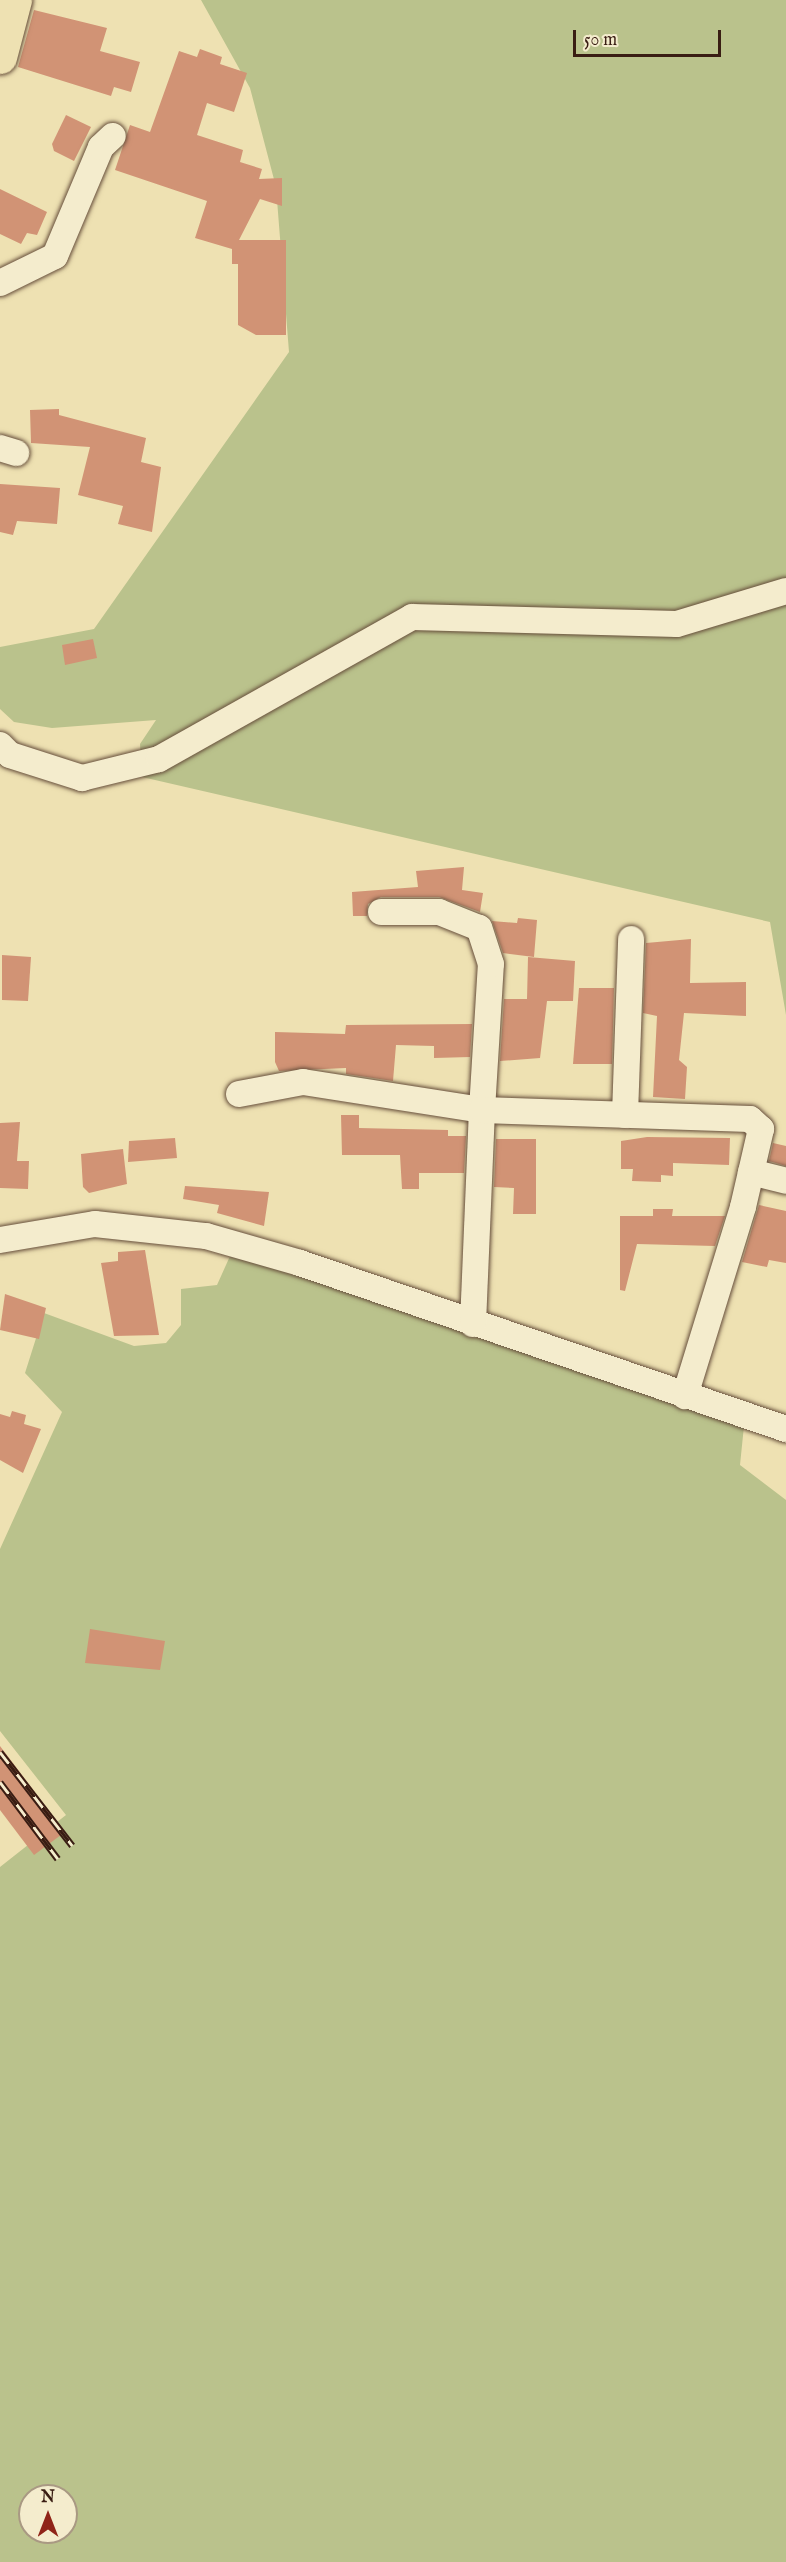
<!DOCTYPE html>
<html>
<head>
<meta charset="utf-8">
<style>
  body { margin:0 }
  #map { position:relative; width:786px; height:2562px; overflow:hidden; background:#eee1b2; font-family:"IM FELL English",serif }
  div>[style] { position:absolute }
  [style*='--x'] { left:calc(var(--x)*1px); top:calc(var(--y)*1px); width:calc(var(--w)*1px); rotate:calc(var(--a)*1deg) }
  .green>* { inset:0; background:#bac28c }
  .building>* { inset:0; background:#d19375 }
  .roads { filter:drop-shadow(0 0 2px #664e3b) drop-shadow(0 0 2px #664e3b) }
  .minor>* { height:26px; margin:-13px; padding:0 13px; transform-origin:13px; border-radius:13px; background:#f4eccd }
  .major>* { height:33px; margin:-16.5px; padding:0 16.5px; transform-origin:16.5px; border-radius:16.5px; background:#eee1b2 }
  .rail>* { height:7px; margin-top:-3.5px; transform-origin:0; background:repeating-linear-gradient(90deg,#f4eccd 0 14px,#391d13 0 28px); box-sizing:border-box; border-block:2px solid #391d13 }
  span { translate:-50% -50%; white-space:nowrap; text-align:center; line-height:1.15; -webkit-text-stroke:5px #f4eccd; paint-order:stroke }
  .north { position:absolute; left:18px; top:2484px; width:60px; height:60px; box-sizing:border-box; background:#f4eccd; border:2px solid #a99983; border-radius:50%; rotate:0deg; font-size:16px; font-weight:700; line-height:24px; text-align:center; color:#391d13 }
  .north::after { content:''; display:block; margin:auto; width:21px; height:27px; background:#8f2418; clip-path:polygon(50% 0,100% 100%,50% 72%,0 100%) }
  .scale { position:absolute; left:573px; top:30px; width:148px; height:27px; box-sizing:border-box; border:3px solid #391d13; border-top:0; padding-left:8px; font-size:18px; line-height:21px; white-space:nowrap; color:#391d13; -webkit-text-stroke:4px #f4eccd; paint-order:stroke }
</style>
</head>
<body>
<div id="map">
  <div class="green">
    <i style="clip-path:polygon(201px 0,786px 0,786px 1015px,770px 922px,142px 777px,140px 744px,156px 720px,52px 728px,14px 722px,0 709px,0 647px,94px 629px,289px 352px,276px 187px,250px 88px)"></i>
    <i style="clip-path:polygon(evenodd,235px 1245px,745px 1416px,740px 1465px,786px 1500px,786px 2562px,0 2562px,0 1867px,66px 1815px,0 1731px,0 1549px,62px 1412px,25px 1373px,44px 1313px,134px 1346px,166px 1343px,181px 1325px,181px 1289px,217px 1285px,235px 1245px,30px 2496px,66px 2496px,66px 2532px,30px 2532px,30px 2496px)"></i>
  </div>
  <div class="building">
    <i style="clip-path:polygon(34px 10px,107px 28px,100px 51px,140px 62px,131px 92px,114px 87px,111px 96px,18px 67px)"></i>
    <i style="clip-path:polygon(200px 49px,222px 57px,220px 64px,247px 73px,234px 112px,207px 103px,197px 135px,243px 150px,240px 162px,262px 169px,259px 179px,282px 178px,282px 206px,260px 199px,239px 240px,286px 240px,286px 335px,256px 335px,238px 325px,238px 264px,232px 264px,232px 249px,195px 238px,207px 201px,115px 170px,130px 125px,150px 132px,179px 51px,197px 57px)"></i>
    <i style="clip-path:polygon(66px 115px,91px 127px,74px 161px,54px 151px,52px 144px)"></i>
    <i style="clip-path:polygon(0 189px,47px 212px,37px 235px,27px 233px,21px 244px,0 234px)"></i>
    <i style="clip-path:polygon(59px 409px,59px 415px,146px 438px,141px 462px,161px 467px,152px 532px,118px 524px,123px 506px,78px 495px,90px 447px,31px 443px,30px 410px)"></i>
    <i style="clip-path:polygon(0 484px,60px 488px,57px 524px,17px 521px,13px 535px,0 532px)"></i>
    <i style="clip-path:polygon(93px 639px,97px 658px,65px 665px,62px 645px)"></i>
    <i style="clip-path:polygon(464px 867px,462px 890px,483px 893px,480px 912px,439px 897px,381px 897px,368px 904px,367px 916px,353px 916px,352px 892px,418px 887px,416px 871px)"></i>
    <i style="clip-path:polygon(518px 918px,537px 920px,534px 957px,503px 953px,492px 921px,517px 923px)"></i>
    <i style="clip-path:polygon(691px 939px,690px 983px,746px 982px,746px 1016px,684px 1013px,679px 1060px,687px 1067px,685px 1099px,653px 1097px,657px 1016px,643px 1013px,646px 943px)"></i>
    <i style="clip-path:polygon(2px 955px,31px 957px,28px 1001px,2px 1000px)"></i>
    <i style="clip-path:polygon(528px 957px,575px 961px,573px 1001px,547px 1001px,540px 1058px,500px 1061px,504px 999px,527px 999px)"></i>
    <i style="clip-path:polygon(579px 988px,614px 988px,612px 1064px,573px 1064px)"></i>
    <i style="clip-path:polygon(472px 1024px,470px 1057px,434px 1058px,434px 1046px,396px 1045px,393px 1081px,346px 1074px,346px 1068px,279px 1071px,275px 1062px,275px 1032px,345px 1034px,346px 1025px)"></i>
    <i style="clip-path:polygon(341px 1115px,359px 1115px,359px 1128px,448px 1130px,448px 1136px,466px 1136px,464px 1173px,419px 1173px,419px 1189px,402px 1189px,400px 1155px,342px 1155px)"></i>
    <i style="clip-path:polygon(20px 1122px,17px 1161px,29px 1161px,28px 1189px,0 1188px,0 1123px)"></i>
    <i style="clip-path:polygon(647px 1137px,730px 1138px,729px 1165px,673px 1163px,673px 1176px,661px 1175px,661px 1182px,632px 1181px,633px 1169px,621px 1169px,621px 1141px)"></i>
    <i style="clip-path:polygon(175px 1138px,177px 1158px,128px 1162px,129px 1141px)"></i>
    <i style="clip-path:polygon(496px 1139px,536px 1139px,536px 1214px,513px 1214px,514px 1188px,494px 1187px)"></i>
    <i style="clip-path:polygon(773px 1143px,786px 1146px,786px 1166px,769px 1161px)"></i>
    <i style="clip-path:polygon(123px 1149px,127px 1184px,89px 1193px,83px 1187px,81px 1154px)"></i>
    <i style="clip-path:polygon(185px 1186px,269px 1192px,264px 1226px,217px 1213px,219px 1205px,183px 1199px)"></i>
    <i style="clip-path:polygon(759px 1205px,786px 1211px,786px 1263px,769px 1260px,767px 1267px,742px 1262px)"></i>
    <i style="clip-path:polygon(653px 1209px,673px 1209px,672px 1216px,725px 1216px,715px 1246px,637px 1244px,625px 1291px,620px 1290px,620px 1216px,653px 1216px)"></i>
    <i style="clip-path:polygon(145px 1250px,159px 1335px,114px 1336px,101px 1263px,118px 1261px,118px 1252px)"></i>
    <i style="clip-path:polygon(5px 1294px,46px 1308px,39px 1339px,0 1330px)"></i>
    <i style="clip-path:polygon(12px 1411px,26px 1415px,24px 1424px,41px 1429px,23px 1473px,0 1460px,0 1414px,10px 1417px)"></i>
    <i style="clip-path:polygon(90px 1629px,165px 1641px,160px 1670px,85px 1663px)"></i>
    <i style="clip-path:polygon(0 1746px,65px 1832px,34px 1855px,0 1810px)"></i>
  </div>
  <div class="roads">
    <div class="minor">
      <i style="--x:0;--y:283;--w:61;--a:-26.1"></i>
      <i style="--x:55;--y:256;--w:118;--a:-67.1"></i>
      <i style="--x:101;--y:147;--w:16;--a:-43"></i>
      <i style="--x:0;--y:448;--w:17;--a:17"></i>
      <i style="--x:0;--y:745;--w:14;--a:45"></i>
      <i style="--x:10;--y:755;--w:76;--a:17.7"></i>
      <i style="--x:82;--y:778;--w:79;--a:-13.9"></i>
      <i style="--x:159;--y:759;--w:290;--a:-29.3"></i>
      <i style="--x:412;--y:617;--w:265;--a:1.5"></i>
      <i style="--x:677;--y:624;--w:114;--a:-16.8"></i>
      <i style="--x:239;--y:1094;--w:65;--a:-10.6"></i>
      <i style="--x:303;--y:1082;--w:181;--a:8.9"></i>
      <i style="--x:482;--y:1110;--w:146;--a:-86.5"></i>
      <i style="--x:491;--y:964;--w:38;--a:-108"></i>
      <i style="--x:479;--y:928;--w:43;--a:-158.2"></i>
      <i style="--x:439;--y:912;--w:58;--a:180"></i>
      <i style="--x:625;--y:1115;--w:176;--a:-88"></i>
      <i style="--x:751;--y:1172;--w:36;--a:14"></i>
      <i style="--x:0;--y:1240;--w:96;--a:-9.6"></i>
      <i style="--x:95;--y:1224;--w:112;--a:6.2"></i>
      <i style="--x:206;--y:1236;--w:98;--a:16"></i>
      <i style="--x:300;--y:1263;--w:514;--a:18.86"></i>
      <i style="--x:473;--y:1324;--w:214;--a:-87.6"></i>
      <i style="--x:482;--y:1110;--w:268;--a:1.9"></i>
      <i style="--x:750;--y:1119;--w:15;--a:42"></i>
      <i style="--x:761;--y:1129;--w:80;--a:103"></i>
      <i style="--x:743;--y:1207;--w:198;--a:107.1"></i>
    </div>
    <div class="major">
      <i style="--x:0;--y:57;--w:59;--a:-75.3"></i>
    </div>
  </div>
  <div class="rail">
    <i style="--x:0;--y:1752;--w:118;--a:52.3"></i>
    <i style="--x:0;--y:1782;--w:96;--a:53"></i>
  </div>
  <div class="north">N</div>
  <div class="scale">50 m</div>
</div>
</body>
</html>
